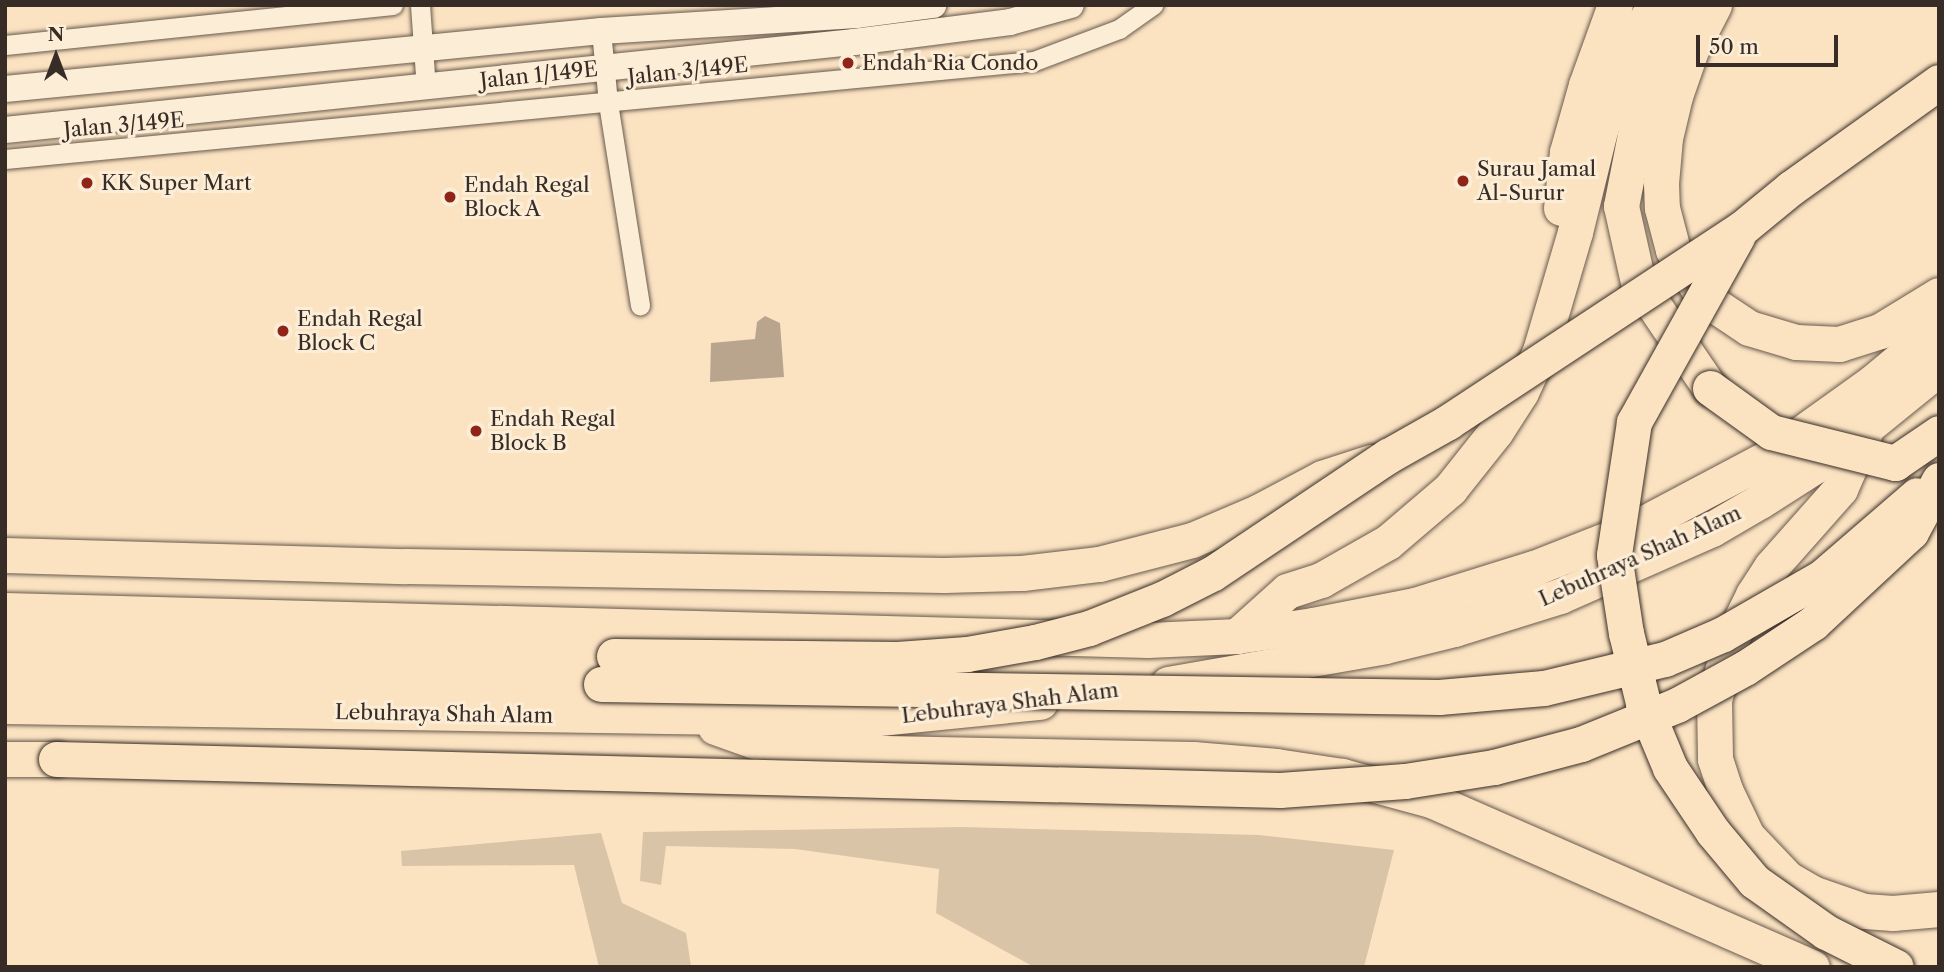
<!DOCTYPE html>
<html>
<head>
<meta charset="utf-8">
<style>
  body { margin:0 }
  #map { position:relative; width:1944px; height:972px; overflow:hidden; background:#fbe3c2; font-family:"Libre Caslon Text",serif }
  div>[style] { position:absolute }
  [style*='--x'] { left:calc(var(--x)*1px); top:calc(var(--y)*1px); width:calc(var(--w)*1px); rotate:calc(var(--a)*1deg) }
  .green>* { inset:0; background:#dac4a7 }
  .water>* { inset:0; background:#b9a58d }
  .roads { filter:drop-shadow(0 0 2px #695a4d) drop-shadow(0 0 2px #695a4d) }
  .street>* { height:19px; margin:-9.5px; padding:0 9.5px; transform-origin:9.5px; border-radius:9.5px; background:#fcedd7 }
  .secondary>* { height:26px; margin:-13px; padding:0 13px; transform-origin:13px; border-radius:13px; background:#fcedd7 }
  .highway>* { height:35px; margin:-17.5px; padding:0 17.5px; transform-origin:17.5px; border-radius:17.5px; background:#fbe3c2 }
  .bridges { filter:drop-shadow(0 0 2px #382c26) drop-shadow(0 0 2px #382c26) }
  .highway-bridge>* { height:35px; margin:-17.5px; padding:0 17.5px; transform-origin:17.5px; border-radius:17.5px; background:#fbe3c2 }
  .dots>* { width:19px; height:19px; translate:-50% -50%; box-sizing:border-box; border:4px solid #fcedd7; border-radius:50% }
  span { translate:-50% -50%; white-space:nowrap; text-align:center; line-height:1.15; -webkit-text-stroke:6px #fcedd7; paint-order:stroke }
  .poi-label { font-size:21px; color:#382c26 }
  .left { translate:0 -50%; text-align:left }
  .street-label { font-size:21px; color:#382c26 }
  .frame { position:absolute; inset:0; border:7px solid #382c26; pointer-events:none }
  .north { position:absolute; left:21px; top:21px; width:70px; height:70px; -webkit-text-stroke:5px #fcedd7; paint-order:stroke; rotate:0deg; font-size:19px; font-weight:700; line-height:28px; text-align:center; color:#382c26 }
  .north::after { content:''; display:block; margin:auto; width:24px; height:32px; background:#382c26; clip-path:polygon(50% 0,100% 100%,50% 72%,0 100%) }
  .scale { position:absolute; left:1696px; top:35px; width:142px; height:32px; box-sizing:border-box; border:4px solid #382c26; border-top:0; padding-left:9px; font-size:21px; line-height:24px; white-space:nowrap; color:#382c26; -webkit-text-stroke:5px #fcedd7; paint-order:stroke }
</style>
</head>
<body>
<div id="map">
  <div class="green">
    <i style="clip-path:polygon(962px 827px,1259px 835px,1394px 850px,1364px 967px,1034px 967px,936px 913px,939px 869px,795px 849px,666px 846px,661px 885px,640px 881px,643px 832px)"></i>
    <i style="clip-path:polygon(601px 833px,622px 903px,686px 933px,691px 967px,599px 967px,574px 865px,402px 866px,401px 851px)"></i>
  </div>
  <div class="water">
    <i style="clip-path:polygon(765px 316px,780px 323px,784px 377px,710px 382px,711px 343px,755px 339px,757px 322px)"></i>
  </div>
  <div class="roads">
    <div class="street">
      <i style="--x:420;--y:5;--w:83;--a:85.9"></i>
      <i style="--x:601;--y:31;--w:72;--a:84.4"></i>
      <i style="--x:608;--y:103;--w:205;--a:81"></i>
      <i style="--x:5;--y:45;--w:390;--a:-5.9"></i>
      <i style="--x:5;--y:159;--w:1034;--a:-5.44"></i>
      <i style="--x:1034;--y:61;--w:91;--a:-20.6"></i>
      <i style="--x:1119;--y:29;--w:42;--a:-35.2"></i>
    </div>
    <div class="secondary">
      <i style="--x:5;--y:89;--w:599;--a:-5.56"></i>
      <i style="--x:601;--y:31;--w:256;--a:-3.6"></i>
      <i style="--x:856;--y:15;--w:78;--a:-7.4"></i>
      <i style="--x:5;--y:130;--w:854;--a:-5.92"></i>
      <i style="--x:854;--y:42;--w:157;--a:-7.3"></i>
      <i style="--x:1010;--y:22;--w:63;--a:-15.6"></i>
    </div>
    <div class="highway">
      <i style="--x:1682;--y:5;--w:102;--a:113.1"></i>
      <i style="--x:1642;--y:99;--w:109;--a:101.1"></i>
      <i style="--x:1621;--y:206;--w:78;--a:77.4"></i>
      <i style="--x:1638;--y:282;--w:128;--a:55.8"></i>
      <i style="--x:1714;--y:5;--w:51;--a:117.1"></i>
      <i style="--x:1691;--y:50;--w:49;--a:109.2"></i>
      <i style="--x:1675;--y:96;--w:43;--a:103.4"></i>
      <i style="--x:1665;--y:138;--w:45;--a:95.1"></i>
      <i style="--x:1661;--y:183;--w:25;--a:88"></i>
      <i style="--x:1662;--y:208;--w:43;--a:75.3"></i>
      <i style="--x:1673;--y:250;--w:44;--a:57"></i>
      <i style="--x:1697;--y:287;--w:23;--a:47"></i>
      <i style="--x:1713;--y:304;--w:43;--a:33.7"></i>
      <i style="--x:1749;--y:328;--w:49;--a:16.6"></i>
      <i style="--x:1796;--y:342;--w:43;--a:2.7"></i>
      <i style="--x:1839;--y:344;--w:43;--a:-17.6"></i>
      <i style="--x:1880;--y:331;--w:69;--a:-31.4"></i>
      <i style="--x:1561;--y:208;--w:56;--a:-83.9"></i>
      <i style="--x:1567;--y:152;--w:70;--a:-74.2"></i>
      <i style="--x:1586;--y:85;--w:85;--a:-70.1"></i>
      <i style="--x:1865;--y:432;--w:62;--a:113.7"></i>
      <i style="--x:1840;--y:489;--w:104;--a:131.5"></i>
      <i style="--x:1771;--y:567;--w:33;--a:123"></i>
      <i style="--x:1753;--y:595;--w:52;--a:116.1"></i>
      <i style="--x:1730;--y:642;--w:60;--a:105.4"></i>
      <i style="--x:1714;--y:700;--w:59;--a:89"></i>
      <i style="--x:1715;--y:759;--w:33;--a:72"></i>
      <i style="--x:1725;--y:790;--w:51;--a:64.4"></i>
      <i style="--x:1747;--y:836;--w:59;--a:46.4"></i>
      <i style="--x:1788;--y:879;--w:28;--a:30"></i>
      <i style="--x:1812;--y:893;--w:55;--a:19.1"></i>
      <i style="--x:1864;--y:911;--w:29;--a:4"></i>
      <i style="--x:1893;--y:913;--w:46;--a:-5"></i>
      <i style="--x:5;--y:555;--w:401;--a:1.6"></i>
      <i style="--x:406;--y:566;--w:538;--a:0.96"></i>
      <i style="--x:944;--y:575;--w:78;--a:-1.5"></i>
      <i style="--x:1022;--y:573;--w:78;--a:-6.7"></i>
      <i style="--x:1099;--y:564;--w:96;--a:-14.5"></i>
      <i style="--x:1192;--y:540;--w:72;--a:-23"></i>
      <i style="--x:1258;--y:512;--w:72;--a:-28"></i>
      <i style="--x:1322;--y:478;--w:52;--a:-18.1"></i>
      <i style="--x:5;--y:610;--w:1143;--a:1.5"></i>
      <i style="--x:1148;--y:640;--w:89;--a:-2.6"></i>
      <i style="--x:1237;--y:636;--w:77;--a:-8.2"></i>
      <i style="--x:1313;--y:625;--w:104;--a:-11.1"></i>
      <i style="--x:1415;--y:605;--w:125;--a:-17.3"></i>
      <i style="--x:1534;--y:568;--w:106;--a:-21.5"></i>
      <i style="--x:1633;--y:529;--w:152;--a:-27.9"></i>
      <i style="--x:1767;--y:458;--w:130;--a:-35.6"></i>
      <i style="--x:1873;--y:382;--w:86;--a:-39.8"></i>
      <i style="--x:1237;--y:636;--w:67;--a:-42"></i>
      <i style="--x:1287;--y:591;--w:36;--a:-18"></i>
      <i style="--x:1321;--y:580;--w:77;--a:-29.6"></i>
      <i style="--x:1388;--y:542;--w:82;--a:-40.5"></i>
      <i style="--x:1450;--y:489;--w:74;--a:-51.6"></i>
      <i style="--x:1496;--y:431;--w:46;--a:-57.3"></i>
      <i style="--x:1521;--y:392;--w:45;--a:-65.1"></i>
      <i style="--x:1540;--y:351;--w:124;--a:-73.6"></i>
      <i style="--x:1575;--y:232;--w:105;--a:-76.2"></i>
      <i style="--x:1600;--y:130;--w:81;--a:-69.8"></i>
      <i style="--x:1628;--y:54;--w:55;--a:-62"></i>
      <i style="--x:5;--y:643;--w:609;--a:1.22"></i>
      <i style="--x:5;--y:674;--w:596;--a:0.96"></i>
      <i style="--x:1168;--y:684;--w:220;--a:-9.9"></i>
      <i style="--x:1385;--y:646;--w:71;--a:-13.8"></i>
      <i style="--x:1454;--y:629;--w:111;--a:-17.3"></i>
      <i style="--x:1560;--y:596;--w:166;--a:-23.8"></i>
      <i style="--x:1712;--y:529;--w:56;--a:-30.3"></i>
      <i style="--x:1760;--y:501;--w:85;--a:-32.6"></i>
      <i style="--x:1832;--y:455;--w:138;--a:-39.1"></i>
      <i style="--x:5;--y:706;--w:864;--a:0.86"></i>
      <i style="--x:869;--y:719;--w:172;--a:-5.7"></i>
      <i style="--x:715;--y:727;--w:71;--a:19.7"></i>
      <i style="--x:782;--y:751;--w:411;--a:1.1"></i>
      <i style="--x:1193;--y:759;--w:83;--a:4.8"></i>
      <i style="--x:1276;--y:766;--w:67;--a:8.6"></i>
      <i style="--x:1342;--y:776;--w:92;--a:15.1"></i>
      <i style="--x:1431;--y:800;--w:416;--a:23.7"></i>
      <i style="--x:5;--y:759;--w:51;--a:0"></i>
    </div>
  </div>
  <div class="bridges">
    <div class="highway-bridge">
      <i style="--x:1737;--y:237;--w:212;--a:119.1"></i>
      <i style="--x:1634;--y:422;--w:134;--a:98.6"></i>
      <i style="--x:1614;--y:555;--w:79;--a:81.3"></i>
      <i style="--x:1626;--y:633;--w:72;--a:76.3"></i>
      <i style="--x:1643;--y:703;--w:70;--a:67.4"></i>
      <i style="--x:1670;--y:768;--w:77;--a:56.1"></i>
      <i style="--x:1713;--y:832;--w:64;--a:50.1"></i>
      <i style="--x:1754;--y:881;--w:88;--a:35.3"></i>
      <i style="--x:1826;--y:932;--w:78;--a:26.6"></i>
      <i style="--x:1710;--y:388;--w:75;--a:35.8"></i>
      <i style="--x:1771;--y:432;--w:128;--a:14"></i>
      <i style="--x:1895;--y:463;--w:53;--a:-34.3"></i>
      <i style="--x:614;--y:656;--w:283;--a:0.6"></i>
      <i style="--x:897;--y:659;--w:70;--a:-4.1"></i>
      <i style="--x:967;--y:654;--w:69;--a:-10"></i>
      <i style="--x:1035;--y:642;--w:56;--a:-14.5"></i>
      <i style="--x:1089;--y:628;--w:79;--a:-21.7"></i>
      <i style="--x:1162;--y:599;--w:57;--a:-27"></i>
      <i style="--x:1213;--y:573;--w:211;--a:-33.8"></i>
      <i style="--x:1388;--y:456;--w:69;--a:-29.5"></i>
      <i style="--x:1448;--y:422;--w:351;--a:-33.4"></i>
      <i style="--x:1741;--y:229;--w:65;--a:-39.4"></i>
      <i style="--x:1791;--y:188;--w:182;--a:-35.6"></i>
      <i style="--x:601;--y:684;--w:838;--a:0.89"></i>
      <i style="--x:1439;--y:697;--w:105;--a:-4.9"></i>
      <i style="--x:1544;--y:688;--w:124;--a:-13.5"></i>
      <i style="--x:1665;--y:659;--w:63;--a:-23.3"></i>
      <i style="--x:1723;--y:634;--w:114;--a:-29.9"></i>
      <i style="--x:1822;--y:577;--w:125;--a:-40.8"></i>
      <i style="--x:56;--y:759;--w:1224;--a:1.45"></i>
      <i style="--x:1280;--y:790;--w:125;--a:-4.1"></i>
      <i style="--x:1405;--y:781;--w:90;--a:-8.9"></i>
      <i style="--x:1494;--y:767;--w:90;--a:-14.8"></i>
      <i style="--x:1581;--y:744;--w:104;--a:-22.1"></i>
      <i style="--x:1677;--y:705;--w:77;--a:-28.6"></i>
      <i style="--x:1745;--y:668;--w:82;--a:-33.5"></i>
      <i style="--x:1813;--y:623;--w:134;--a:-42.9"></i>
      <i style="--x:1911;--y:532;--w:59;--a:-61.7"></i>
    </div>
  </div>
  <div class="dots">
    <i style="left:848px;top:63px;background:#8f2418"></i>
    <i style="left:1463px;top:181px;background:#8f2418"></i>
    <i style="left:87px;top:183px;background:#8f2418"></i>
    <i style="left:450px;top:197px;background:#8f2418"></i>
    <i style="left:283px;top:331px;background:#8f2418"></i>
    <i style="left:476px;top:431px;background:#8f2418"></i>
  </div>
  <div class="poi-label">
    <span class="left" style="left:862px;top:63px">Endah Ria Condo</span>
    <span class="left" style="left:1477px;top:181px">Surau Jamal<br>Al-Surur</span>
    <span class="left" style="left:101px;top:183px">KK Super Mart</span>
    <span class="left" style="left:464px;top:197px">Endah Regal<br>Block A</span>
    <span class="left" style="left:297px;top:331px">Endah Regal<br>Block C</span>
    <span class="left" style="left:490px;top:431px">Endah Regal<br>Block B</span>
  </div>
  <div class="street-label">
    <span style="left:688px;top:71px;rotate:-6deg">Jalan 3/149E</span>
    <span style="left:539px;top:75px;rotate:-6deg">Jalan 1/149E</span>
    <span style="left:124px;top:125px;rotate:-5deg">Jalan 3/149E</span>
    <span style="left:1640px;top:556px;rotate:-24deg">Lebuhraya Shah Alam</span>
    <span style="left:1010px;top:703px;rotate:-7deg">Lebuhraya Shah Alam</span>
    <span style="left:444px;top:714px;rotate:1deg">Lebuhraya Shah Alam</span>
  </div>
  <div class="frame"></div>
  <div class="north">N</div>
  <div class="scale">50 m</div>
</div>
</body>
</html>
